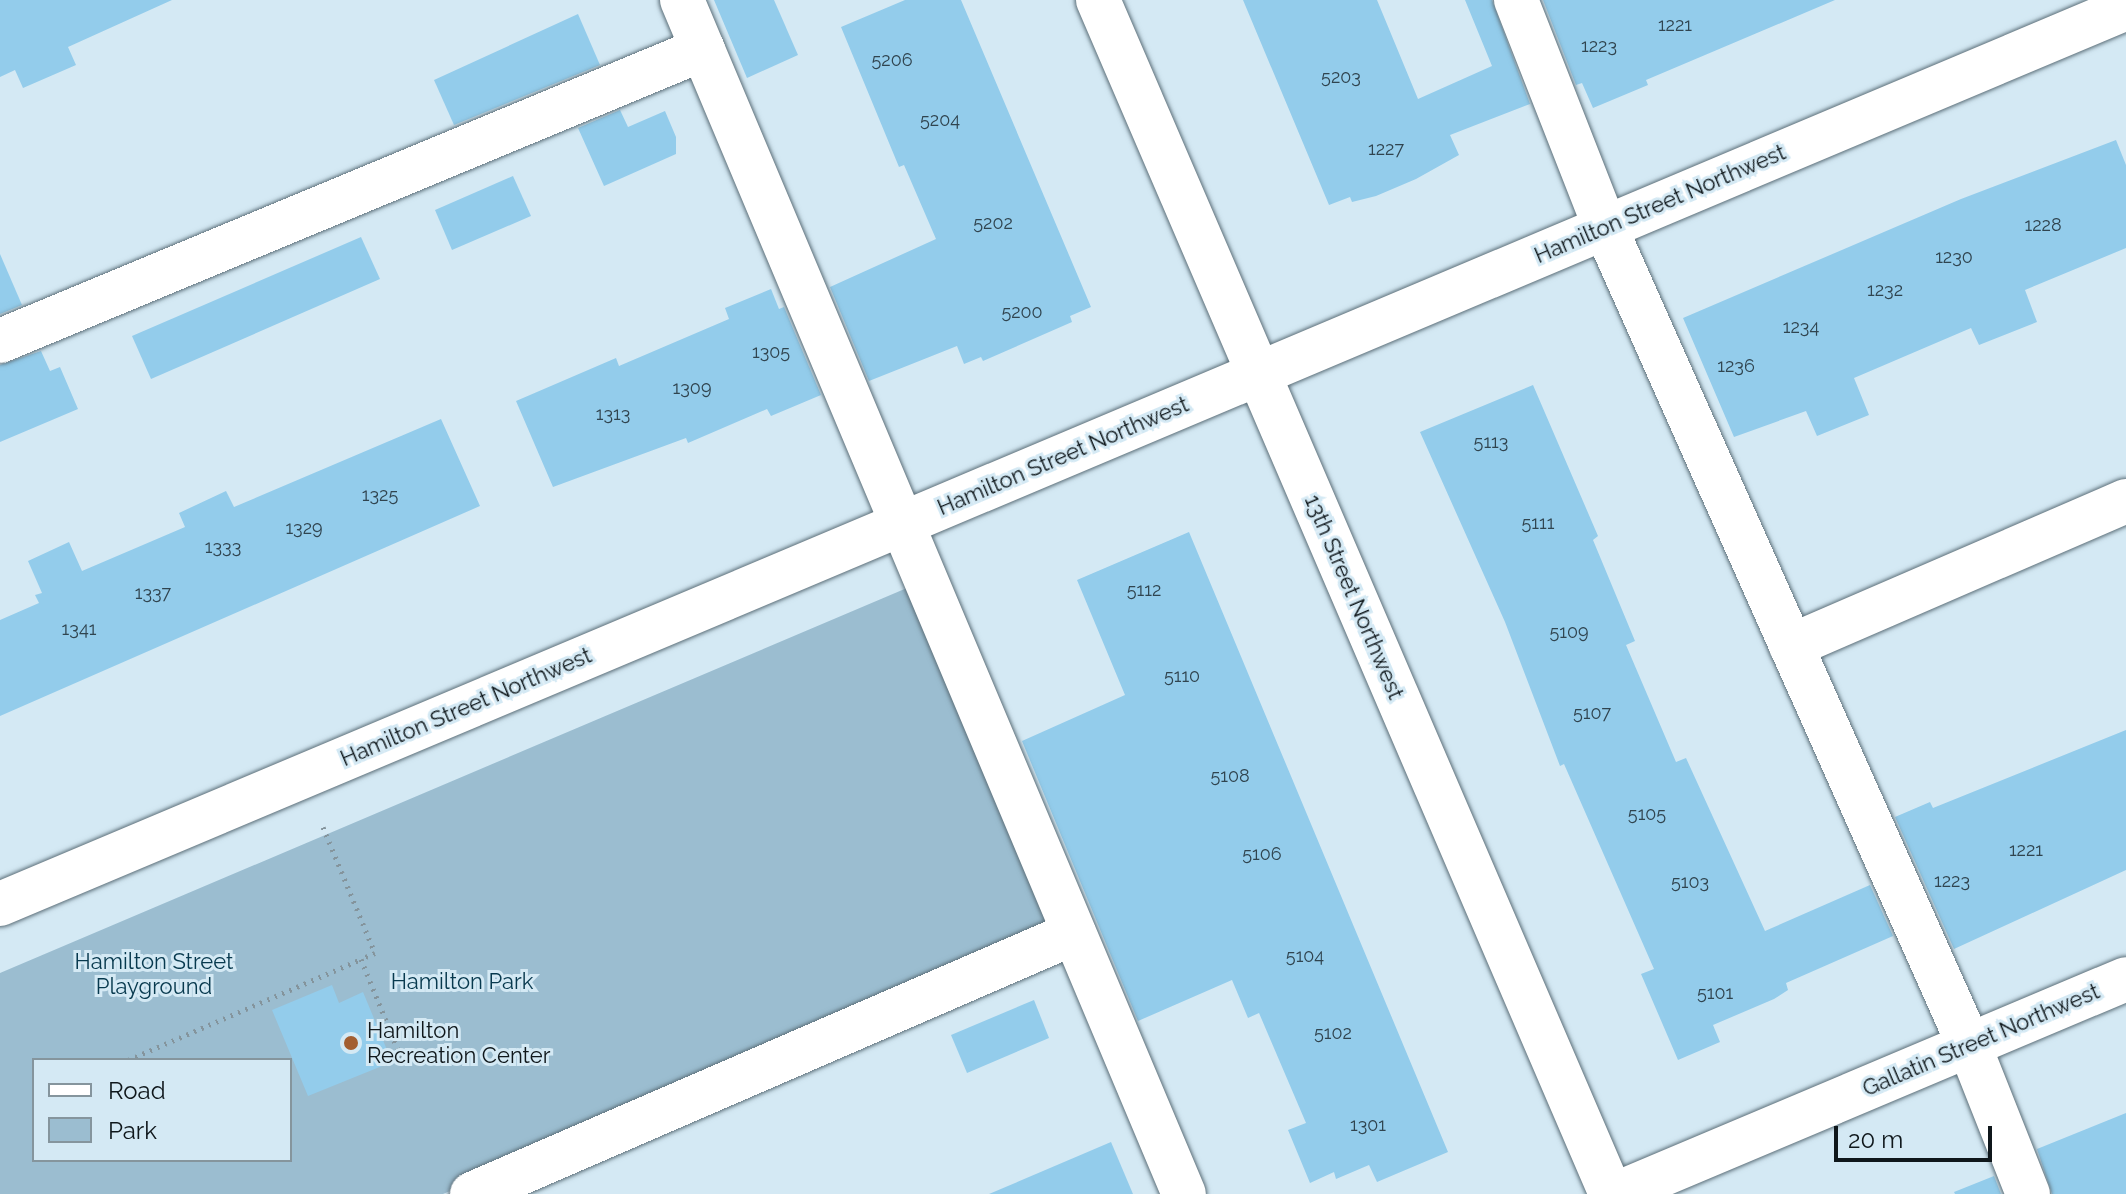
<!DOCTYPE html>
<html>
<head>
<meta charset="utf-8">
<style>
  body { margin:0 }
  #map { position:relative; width:2126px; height:1194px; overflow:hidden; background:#d4e9f4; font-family:Raleway,sans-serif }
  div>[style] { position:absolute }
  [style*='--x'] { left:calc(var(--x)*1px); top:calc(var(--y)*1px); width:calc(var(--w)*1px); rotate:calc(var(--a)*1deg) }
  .green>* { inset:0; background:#9bbdd0 }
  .building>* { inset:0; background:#93cceb }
  .path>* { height:5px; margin-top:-2.5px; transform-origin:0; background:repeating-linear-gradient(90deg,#84949c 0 2px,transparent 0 8px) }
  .roads { filter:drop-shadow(0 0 2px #5c6f79) drop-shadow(0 0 2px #5c6f79) }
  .minor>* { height:44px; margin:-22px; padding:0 22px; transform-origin:22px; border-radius:22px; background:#fff }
  .dots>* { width:22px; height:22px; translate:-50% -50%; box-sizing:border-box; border:4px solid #d4e9f4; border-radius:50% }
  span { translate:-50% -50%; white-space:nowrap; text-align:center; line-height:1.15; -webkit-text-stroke:6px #d4e9f4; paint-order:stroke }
  .number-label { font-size:18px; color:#30444f }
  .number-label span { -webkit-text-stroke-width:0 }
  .street-label { font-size:22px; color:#0f171b }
  .park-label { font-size:22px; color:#07394e }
  .poi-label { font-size:22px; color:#0f171b }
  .left { translate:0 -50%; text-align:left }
  .legend { position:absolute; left:32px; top:1058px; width:260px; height:104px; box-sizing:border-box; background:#d4e9f4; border:2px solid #85959d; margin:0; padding:10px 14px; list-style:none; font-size:24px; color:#0f171b }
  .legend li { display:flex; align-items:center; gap:16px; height:40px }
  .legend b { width:40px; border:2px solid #85959d }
  .scale { position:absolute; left:1834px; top:1126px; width:158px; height:36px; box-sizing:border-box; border:4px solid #0f171b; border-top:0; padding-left:10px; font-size:24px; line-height:28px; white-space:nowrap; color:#0f171b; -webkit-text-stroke:6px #d4e9f4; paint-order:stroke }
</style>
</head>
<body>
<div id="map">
  <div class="green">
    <i style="clip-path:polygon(evenodd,914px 585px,1058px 908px,1040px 939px,443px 1194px,0 1194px,0 973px,914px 585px,34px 1060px,290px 1060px,290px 1160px,34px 1160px,34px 1060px)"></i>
  </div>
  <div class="building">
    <i style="clip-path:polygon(0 0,172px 0,68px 47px,76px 65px,23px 88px,15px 70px,0 77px)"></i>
    <i style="clip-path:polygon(714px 0,774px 0,798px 55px,747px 78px)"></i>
    <i style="clip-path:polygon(905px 0,961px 0,1091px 307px,1070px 316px,1072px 322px,983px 361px,981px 357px,964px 364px,957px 346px,869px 381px,830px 287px,936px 239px,904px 165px,899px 167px,841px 27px)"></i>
    <i style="clip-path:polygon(1243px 0,1377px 0,1418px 99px,1492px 66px,1465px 0,1492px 0,1530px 104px,1450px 135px,1459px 155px,1416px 179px,1376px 196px,1352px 202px,1350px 197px,1329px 205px)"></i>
    <i style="clip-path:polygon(1543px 0,1835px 0,1646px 80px,1648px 85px,1593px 108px,1582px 83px,1576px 85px)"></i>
    <i style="clip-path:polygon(578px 14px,600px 65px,454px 125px,434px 80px)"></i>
    <i style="clip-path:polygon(620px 110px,628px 127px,665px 111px,676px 137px,676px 154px,604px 186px,578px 128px)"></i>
    <i style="clip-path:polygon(2116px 140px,2126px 165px,2126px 248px,2025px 290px,2037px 322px,1979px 345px,1971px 328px,1854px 378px,1869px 415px,1817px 436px,1806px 411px,1734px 437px,1683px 318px,1961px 199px)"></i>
    <i style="clip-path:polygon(513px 176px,531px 216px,452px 250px,435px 210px)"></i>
    <i style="clip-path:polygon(361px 237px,380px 279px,151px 379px,132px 336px)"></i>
    <i style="clip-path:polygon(0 254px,22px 305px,0 314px)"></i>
    <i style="clip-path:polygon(771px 289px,779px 309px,784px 307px,821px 395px,771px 416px,767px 409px,688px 443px,686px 438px,553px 487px,516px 401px,616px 358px,619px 366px,729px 319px,725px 308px)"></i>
    <i style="clip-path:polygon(41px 351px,50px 371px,60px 367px,78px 409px,0 442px,0 365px)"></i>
    <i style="clip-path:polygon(1533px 385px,1598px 536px,1593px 540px,1635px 641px,1626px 645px,1676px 762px,1686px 758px,1765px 931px,1870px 885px,1893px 936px,1786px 983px,1788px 990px,1774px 999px,1713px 1025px,1720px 1042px,1678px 1060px,1641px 974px,1654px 969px,1564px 764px,1560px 766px,1505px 622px,1420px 432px)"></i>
    <i style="clip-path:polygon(441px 419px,480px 506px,0 716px,0 620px,39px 603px,35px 595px,42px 593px,28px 561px,69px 542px,82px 571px,185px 527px,179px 513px,226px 491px,234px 507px)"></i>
    <i style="clip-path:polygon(1189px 532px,1448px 1152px,1377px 1182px,1369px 1165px,1336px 1179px,1334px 1172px,1310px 1183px,1288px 1130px,1306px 1123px,1259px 1013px,1248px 1018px,1232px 980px,1138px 1021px,1022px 741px,1125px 695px,1077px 580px)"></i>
    <i style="clip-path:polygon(2126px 730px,2126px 870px,1954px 949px,1895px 817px,1930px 802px,1933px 808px)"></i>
    <i style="clip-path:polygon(332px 985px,339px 1003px,363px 992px,392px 1062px,308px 1096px,272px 1010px)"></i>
    <i style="clip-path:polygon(1034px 1000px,1049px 1038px,967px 1073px,951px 1035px)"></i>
    <i style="clip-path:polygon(2126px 1113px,2126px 1194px,2052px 1194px,2037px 1149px)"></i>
    <i style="clip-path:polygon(1111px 1142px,1133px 1194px,989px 1194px)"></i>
    <i style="clip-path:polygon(1994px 1176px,2001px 1194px,1955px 1194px,1954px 1192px)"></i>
  </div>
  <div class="path">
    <i style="--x:323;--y:827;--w:136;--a:67.6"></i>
    <i style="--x:375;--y:953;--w:15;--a:157"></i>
    <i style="--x:361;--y:959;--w:109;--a:67.9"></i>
    <i style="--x:128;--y:1060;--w:254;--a:-23.4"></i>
  </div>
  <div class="roads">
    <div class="minor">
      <i style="--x:682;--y:0;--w:1295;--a:67.2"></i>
      <i style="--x:1098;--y:0;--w:1300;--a:66.75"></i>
      <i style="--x:1516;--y:0;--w:244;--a:68.6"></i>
      <i style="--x:1605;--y:227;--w:895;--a:66.01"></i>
      <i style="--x:1969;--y:1045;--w:160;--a:68.4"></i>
      <i style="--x:0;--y:341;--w:761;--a:-22.56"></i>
      <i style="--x:1791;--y:646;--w:365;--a:-23.4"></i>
      <i style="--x:0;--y:904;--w:2307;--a:-22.85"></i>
      <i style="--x:472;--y:1194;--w:656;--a:-23.44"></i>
      <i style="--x:1616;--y:1194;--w:553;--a:-22.86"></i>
    </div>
  </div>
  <div class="dots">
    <i style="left:351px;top:1043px;background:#a35e30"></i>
  </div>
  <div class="number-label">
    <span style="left:1675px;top:25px">1221</span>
    <span style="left:1599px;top:46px">1223</span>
    <span style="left:892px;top:60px">5206</span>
    <span style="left:1341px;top:77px">5203</span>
    <span style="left:940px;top:120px">5204</span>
    <span style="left:1386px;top:149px">1227</span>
    <span style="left:993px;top:223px">5202</span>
    <span style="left:2043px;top:225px">1228</span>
    <span style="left:1954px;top:257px">1230</span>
    <span style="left:1885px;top:290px">1232</span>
    <span style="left:1022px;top:312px">5200</span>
    <span style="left:1801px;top:327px">1234</span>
    <span style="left:771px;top:352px">1305</span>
    <span style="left:1736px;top:366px">1236</span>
    <span style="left:692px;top:388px">1309</span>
    <span style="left:613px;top:414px">1313</span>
    <span style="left:1491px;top:442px">5113</span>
    <span style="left:380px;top:495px">1325</span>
    <span style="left:1538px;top:523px">5111</span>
    <span style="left:304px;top:528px">1329</span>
    <span style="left:223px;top:547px">1333</span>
    <span style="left:1144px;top:590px">5112</span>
    <span style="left:153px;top:593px">1337</span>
    <span style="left:79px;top:629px">1341</span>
    <span style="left:1569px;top:632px">5109</span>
    <span style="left:1182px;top:676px">5110</span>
    <span style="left:1592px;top:713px">5107</span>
    <span style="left:1230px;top:776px">5108</span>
    <span style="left:1647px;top:814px">5105</span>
    <span style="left:2026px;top:850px">1221</span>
    <span style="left:1262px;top:854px">5106</span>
    <span style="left:1952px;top:881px">1223</span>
    <span style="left:1690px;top:882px">5103</span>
    <span style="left:1305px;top:956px">5104</span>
    <span style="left:1715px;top:993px">5101</span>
    <span style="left:1333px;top:1033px">5102</span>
    <span style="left:1368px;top:1125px">1301</span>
  </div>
  <div class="street-label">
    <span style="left:1660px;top:204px;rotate:-23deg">Hamilton Street Northwest</span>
    <span style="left:1063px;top:456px;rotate:-23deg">Hamilton Street Northwest</span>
    <span style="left:1354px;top:597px;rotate:67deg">13th Street Northwest</span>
    <span style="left:466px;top:707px;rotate:-23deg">Hamilton Street Northwest</span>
    <span style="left:1981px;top:1040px;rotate:-23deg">Gallatin Street Northwest</span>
  </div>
  <div class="park-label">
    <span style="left:154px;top:974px">Hamilton Street<br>Playground</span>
    <span style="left:462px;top:982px">Hamilton Park</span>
  </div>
  <div class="poi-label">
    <span class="left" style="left:367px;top:1043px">Hamilton<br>Recreation Center</span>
  </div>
  <ul class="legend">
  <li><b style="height:10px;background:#fff"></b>Road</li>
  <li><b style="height:22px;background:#9bbdd0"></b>Park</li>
  </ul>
  <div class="scale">20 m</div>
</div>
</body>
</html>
